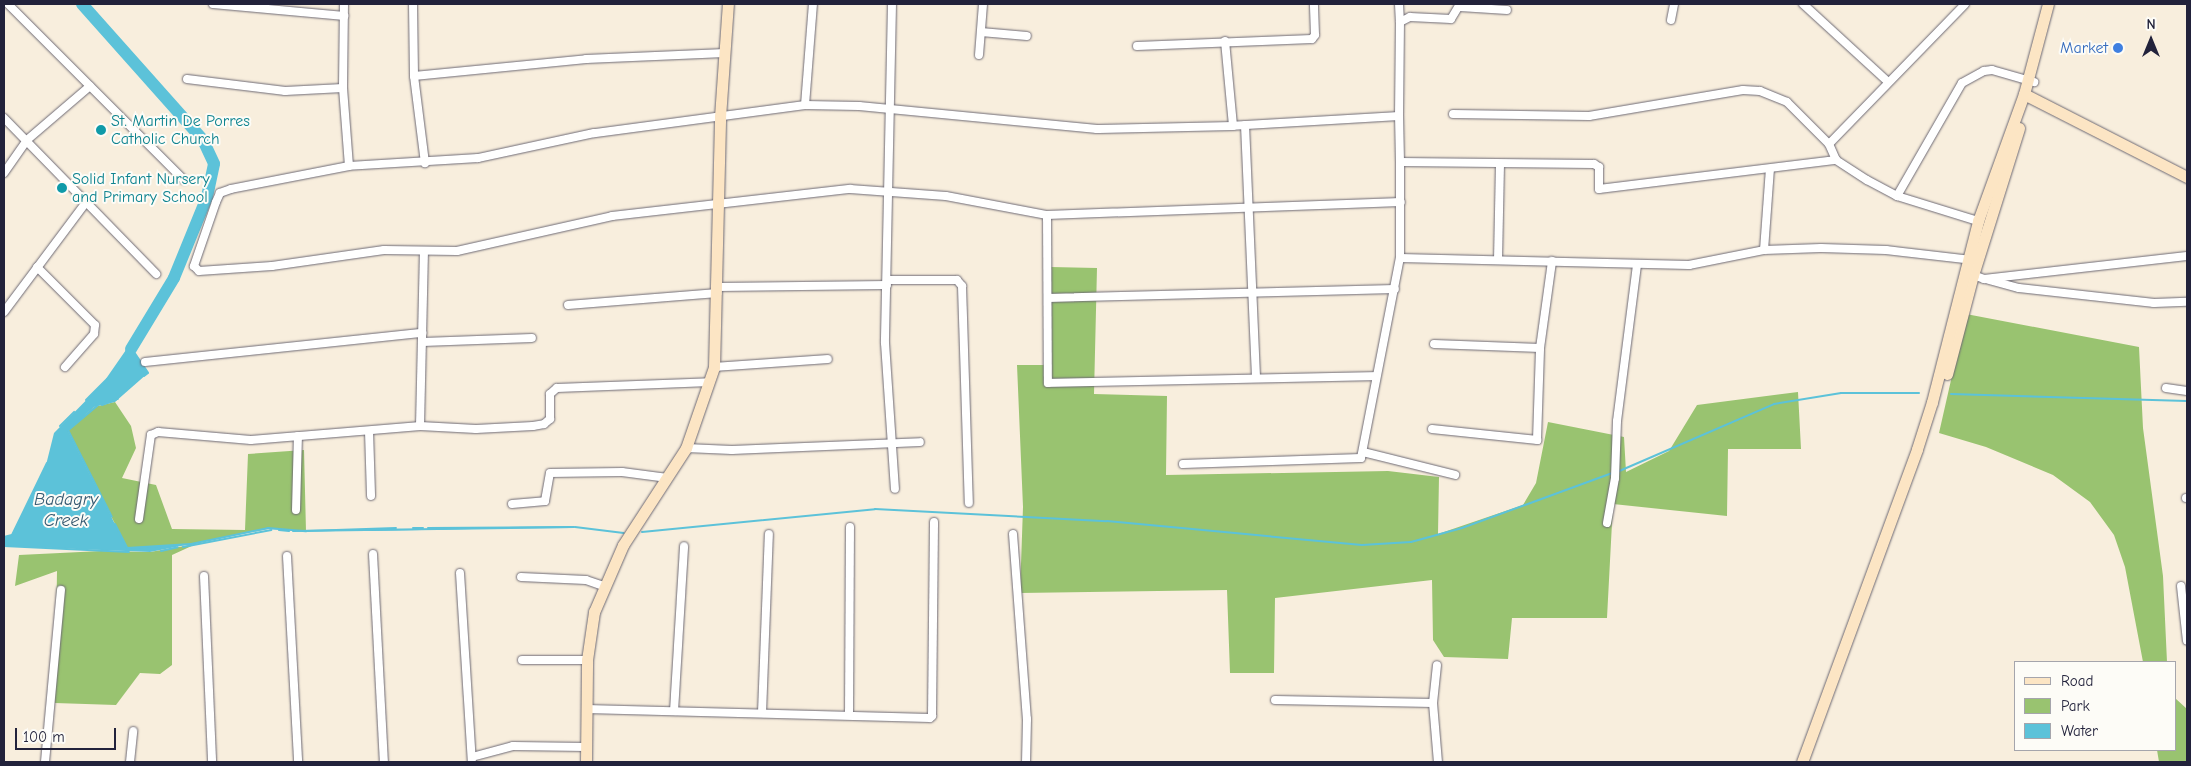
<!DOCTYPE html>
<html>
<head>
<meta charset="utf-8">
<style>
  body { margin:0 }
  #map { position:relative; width:2191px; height:766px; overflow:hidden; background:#f8eedd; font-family:"Comic Neue",sans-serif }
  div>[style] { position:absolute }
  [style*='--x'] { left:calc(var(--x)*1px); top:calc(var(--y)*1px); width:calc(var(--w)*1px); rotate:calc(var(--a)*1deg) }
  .green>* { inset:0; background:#99c370 }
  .water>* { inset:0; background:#5cc2d9 }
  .stream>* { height:2px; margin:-1px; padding:0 1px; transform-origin:1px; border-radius:1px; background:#5cc2d9 }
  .river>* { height:12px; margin:-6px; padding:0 6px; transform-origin:6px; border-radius:6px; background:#5cc2d9 }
  .roads { filter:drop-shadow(0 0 1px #6d6974) drop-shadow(0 0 1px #6d6974) }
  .street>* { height:8px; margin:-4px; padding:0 4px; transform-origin:4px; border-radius:4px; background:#fff }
  .secondary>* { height:11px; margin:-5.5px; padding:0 5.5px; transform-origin:5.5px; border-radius:5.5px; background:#fce5c4 }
  .dots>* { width:14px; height:14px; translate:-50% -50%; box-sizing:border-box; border:2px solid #fdfcf7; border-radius:50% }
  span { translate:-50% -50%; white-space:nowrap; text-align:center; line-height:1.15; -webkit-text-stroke:4px #fdfcf7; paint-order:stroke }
  .shop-label { font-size:16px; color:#366cbe }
  .right { translate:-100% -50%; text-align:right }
  .culture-label { font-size:16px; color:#0d838f }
  .left { translate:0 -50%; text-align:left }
  .water-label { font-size:18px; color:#365a72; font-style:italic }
  .frame { position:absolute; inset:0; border:5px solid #22223b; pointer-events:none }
  .legend { position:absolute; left:2014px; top:661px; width:162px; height:90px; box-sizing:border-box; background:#fdfcf7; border:1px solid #a5a5ac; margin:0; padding:6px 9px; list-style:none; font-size:15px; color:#22223b }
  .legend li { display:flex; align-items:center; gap:10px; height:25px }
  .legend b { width:25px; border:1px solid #a5a5ac }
  .north { position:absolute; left:2126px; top:15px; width:50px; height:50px; -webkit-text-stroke:4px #fdfcf7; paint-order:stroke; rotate:0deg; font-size:14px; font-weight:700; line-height:20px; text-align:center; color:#22223b }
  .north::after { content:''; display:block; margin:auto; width:18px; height:22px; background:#22223b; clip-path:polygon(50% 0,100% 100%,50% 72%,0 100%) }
  .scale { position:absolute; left:15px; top:728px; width:101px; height:22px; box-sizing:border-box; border:2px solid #22223b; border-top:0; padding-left:6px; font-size:15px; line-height:18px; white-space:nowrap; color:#22223b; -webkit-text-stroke:4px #fdfcf7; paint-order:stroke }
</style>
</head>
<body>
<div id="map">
  <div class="green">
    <i style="clip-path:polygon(1051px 267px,1097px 268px,1094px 394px,1167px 396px,1166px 475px,1388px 471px,1439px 477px,1438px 534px,1523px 505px,1536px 483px,1548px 422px,1624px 437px,1626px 472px,1669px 451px,1697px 405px,1798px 392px,1801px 449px,1728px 449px,1727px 516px,1613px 504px,1607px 618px,1512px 618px,1508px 659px,1444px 657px,1433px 640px,1432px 580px,1275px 598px,1274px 673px,1230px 673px,1227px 590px,1020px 593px,1023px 507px,1017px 365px,1051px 365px)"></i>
    <i style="clip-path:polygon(1966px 314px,2139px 347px,2143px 428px,2163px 576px,2167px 662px,2143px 662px,2125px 567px,2114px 535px,2090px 502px,2053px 475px,1986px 447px,1939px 433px)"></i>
    <i style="clip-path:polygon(115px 402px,131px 426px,136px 448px,122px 478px,156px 485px,172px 529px,245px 530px,248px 454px,304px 450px,306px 531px,268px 528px,191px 544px,127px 548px,68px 430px,94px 407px)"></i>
    <i style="clip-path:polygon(196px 544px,172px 555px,172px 665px,160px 674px,140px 673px,116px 705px,55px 703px,57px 571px,15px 586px,19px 555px,101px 551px,150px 552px)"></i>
    <i style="clip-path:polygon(2175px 698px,2187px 709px,2187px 762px,2159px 762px,2157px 750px,2175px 750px)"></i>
  </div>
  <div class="water">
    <i style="clip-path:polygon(130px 346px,148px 373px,115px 402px,94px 407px,68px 431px,127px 548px,191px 544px,268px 528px,306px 531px,575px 527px,372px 531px,302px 531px,268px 529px,150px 552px,4px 546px,4px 537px,12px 535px,46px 465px,54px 433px,107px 379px)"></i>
  </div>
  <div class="stream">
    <i style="--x:1951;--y:394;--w:236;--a:1.7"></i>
    <i style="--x:86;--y:400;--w:30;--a:-45"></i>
    <i style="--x:107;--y:379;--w:40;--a:-55.1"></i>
    <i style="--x:130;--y:346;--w:32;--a:56"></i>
    <i style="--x:148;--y:373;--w:5;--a:143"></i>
    <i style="--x:102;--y:405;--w:17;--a:-21"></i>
    <i style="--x:97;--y:406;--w:38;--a:140"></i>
    <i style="--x:68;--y:430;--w:97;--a:63.2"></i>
    <i style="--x:60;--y:426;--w:20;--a:-45"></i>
    <i style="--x:1617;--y:472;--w:171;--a:-23.4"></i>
    <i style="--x:1774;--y:404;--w:68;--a:-9.3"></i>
    <i style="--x:1841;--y:393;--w:78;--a:0"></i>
    <i style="--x:115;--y:524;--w:27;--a:63"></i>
    <i style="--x:127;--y:548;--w:64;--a:-3.6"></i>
    <i style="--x:191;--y:544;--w:79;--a:-11.7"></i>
    <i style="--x:268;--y:528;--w:38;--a:5"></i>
    <i style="--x:306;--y:531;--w:90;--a:-1.9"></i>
    <i style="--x:575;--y:527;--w:49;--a:7"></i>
    <i style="--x:413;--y:528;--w:10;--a:0"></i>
    <i style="--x:428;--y:528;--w:143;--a:-0.4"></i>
    <i style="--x:279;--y:530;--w:10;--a:6"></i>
    <i style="--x:293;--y:531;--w:281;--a:-0.8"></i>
    <i style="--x:642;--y:532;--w:234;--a:-5.6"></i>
    <i style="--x:875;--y:509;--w:232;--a:3"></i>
    <i style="--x:1107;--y:521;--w:256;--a:5.4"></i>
    <i style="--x:1362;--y:545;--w:49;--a:-3.5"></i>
    <i style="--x:1411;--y:542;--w:53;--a:-15.4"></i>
    <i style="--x:1462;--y:528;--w:160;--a:-20.1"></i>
    <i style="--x:4;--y:537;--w:8;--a:-14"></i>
    <i style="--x:12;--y:535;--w:80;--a:-64.1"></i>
    <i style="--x:4;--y:546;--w:125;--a:2.7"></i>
    <i style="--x:183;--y:547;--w:90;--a:-10.9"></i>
    <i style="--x:161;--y:551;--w:17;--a:-13"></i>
  </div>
  <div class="river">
    <i style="--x:82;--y:4;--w:182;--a:48.3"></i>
    <i style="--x:203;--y:140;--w:26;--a:65"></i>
    <i style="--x:214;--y:164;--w:34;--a:102"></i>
    <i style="--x:207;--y:197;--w:87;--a:112.2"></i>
    <i style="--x:174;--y:278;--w:83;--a:121.2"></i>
  </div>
  <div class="roads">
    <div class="street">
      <i style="--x:8;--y:4;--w:249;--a:45"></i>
      <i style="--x:213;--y:4;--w:132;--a:5.2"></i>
      <i style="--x:344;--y:4;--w:84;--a:90.7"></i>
      <i style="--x:343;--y:88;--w:78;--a:85.6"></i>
      <i style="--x:413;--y:4;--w:72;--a:89.2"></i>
      <i style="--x:414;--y:76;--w:88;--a:82.8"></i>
      <i style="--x:892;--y:4;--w:339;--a:91.2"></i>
      <i style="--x:885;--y:343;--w:146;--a:86.1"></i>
      <i style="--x:1399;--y:4;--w:18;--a:87"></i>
      <i style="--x:1803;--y:4;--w:115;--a:42.5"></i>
      <i style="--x:1460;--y:7;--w:47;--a:3.7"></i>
      <i style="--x:1671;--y:20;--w:16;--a:-79"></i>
      <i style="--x:981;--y:32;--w:46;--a:5"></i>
      <i style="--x:1225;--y:41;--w:85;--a:84.6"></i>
      <i style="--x:1137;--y:46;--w:175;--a:-2.3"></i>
      <i style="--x:1312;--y:39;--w:5;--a:-53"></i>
      <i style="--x:1315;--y:35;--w:31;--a:-92"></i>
      <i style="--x:979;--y:55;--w:51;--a:-85.5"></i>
      <i style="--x:414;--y:76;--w:173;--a:-5.6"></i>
      <i style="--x:586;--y:59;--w:139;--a:-2.5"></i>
      <i style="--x:187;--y:79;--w:99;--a:7"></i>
      <i style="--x:285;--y:91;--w:58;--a:-3"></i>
      <i style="--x:805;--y:105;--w:101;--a:-85.5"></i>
      <i style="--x:1453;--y:114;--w:136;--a:0.8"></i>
      <i style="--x:1589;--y:116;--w:156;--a:-9.6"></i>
      <i style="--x:1743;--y:90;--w:17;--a:3"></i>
      <i style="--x:1760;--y:91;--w:29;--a:22"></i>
      <i style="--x:1787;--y:102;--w:59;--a:45"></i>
      <i style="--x:1829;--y:144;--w:17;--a:66"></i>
      <i style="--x:1836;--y:160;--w:37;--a:33"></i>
      <i style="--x:1867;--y:180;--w:34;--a:28"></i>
      <i style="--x:1897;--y:196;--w:85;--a:17.2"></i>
      <i style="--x:1399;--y:116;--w:94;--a:-89.4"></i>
      <i style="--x:1400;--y:22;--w:11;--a:-27"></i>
      <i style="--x:1410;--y:17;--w:41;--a:2.8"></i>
      <i style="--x:1451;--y:19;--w:17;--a:-59"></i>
      <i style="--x:4;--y:118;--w:218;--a:45.7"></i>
      <i style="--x:1245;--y:125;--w:252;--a:87.5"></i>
      <i style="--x:1829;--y:144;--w:195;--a:-45.8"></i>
      <i style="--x:1400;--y:162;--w:46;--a:-91.2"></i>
      <i style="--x:1399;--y:116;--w:166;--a:176.6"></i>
      <i style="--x:1233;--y:126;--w:136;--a:178.7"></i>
      <i style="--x:1097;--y:129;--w:239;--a:-174.5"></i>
      <i style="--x:859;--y:106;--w:54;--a:-178.9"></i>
      <i style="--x:805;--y:105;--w:213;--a:172.4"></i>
      <i style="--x:594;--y:133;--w:119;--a:167.8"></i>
      <i style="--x:478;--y:158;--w:129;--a:176.5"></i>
      <i style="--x:349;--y:166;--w:120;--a:169"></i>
      <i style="--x:231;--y:189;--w:12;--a:160"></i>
      <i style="--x:220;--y:193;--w:10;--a:114"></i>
      <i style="--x:216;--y:202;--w:68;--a:109"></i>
      <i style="--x:194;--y:266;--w:7;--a:45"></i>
      <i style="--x:199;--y:271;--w:73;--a:-3.9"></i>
      <i style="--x:272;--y:266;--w:113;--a:-8.1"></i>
      <i style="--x:384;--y:250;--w:73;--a:0.8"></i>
      <i style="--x:457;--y:251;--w:159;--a:-12.7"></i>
      <i style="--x:612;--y:216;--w:240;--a:-6.5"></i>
      <i style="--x:850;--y:189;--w:96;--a:4.2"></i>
      <i style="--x:946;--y:196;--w:103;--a:10.7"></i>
      <i style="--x:1047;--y:215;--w:354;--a:-2.1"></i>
      <i style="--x:4;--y:173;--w:40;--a:-55.1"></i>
      <i style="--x:27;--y:140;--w:83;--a:-40.6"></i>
      <i style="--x:1897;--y:196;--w:130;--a:-60.1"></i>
      <i style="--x:1962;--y:83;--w:25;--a:-29"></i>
      <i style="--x:1984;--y:71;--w:8;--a:-7"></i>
      <i style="--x:1992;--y:70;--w:44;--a:15.9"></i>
      <i style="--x:1047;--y:215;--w:168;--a:89.7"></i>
      <i style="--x:1048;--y:383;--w:328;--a:-1.2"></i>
      <i style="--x:1764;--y:250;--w:81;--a:-85.8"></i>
      <i style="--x:1400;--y:258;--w:289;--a:1.4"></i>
      <i style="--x:1689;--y:265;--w:76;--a:-11.3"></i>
      <i style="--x:1764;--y:250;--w:57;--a:-2"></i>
      <i style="--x:1821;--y:248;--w:65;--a:1.8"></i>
      <i style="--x:1886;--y:250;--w:88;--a:6.6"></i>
      <i style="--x:1498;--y:260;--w:96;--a:-88.8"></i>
      <i style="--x:37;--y:267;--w:82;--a:45"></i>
      <i style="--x:95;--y:325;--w:9;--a:96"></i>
      <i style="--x:94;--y:334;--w:44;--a:131.3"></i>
      <i style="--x:1973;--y:275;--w:12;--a:20"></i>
      <i style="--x:1984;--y:279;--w:204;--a:-6.5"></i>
      <i style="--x:887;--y:280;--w:70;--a:0"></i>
      <i style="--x:957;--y:280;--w:8;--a:50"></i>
      <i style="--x:962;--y:286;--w:217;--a:88.2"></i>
      <i style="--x:1989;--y:280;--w:31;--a:15"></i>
      <i style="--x:2019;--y:288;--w:136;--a:6.3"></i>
      <i style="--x:2154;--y:303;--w:33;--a:-2"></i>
      <i style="--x:718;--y:287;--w:169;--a:-0.7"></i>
      <i style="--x:1048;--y:298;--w:347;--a:-1.5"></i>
      <i style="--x:568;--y:305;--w:150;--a:-4.6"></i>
      <i style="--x:4;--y:312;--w:139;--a:-53.2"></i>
      <i style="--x:423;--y:342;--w:109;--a:-2.1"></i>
      <i style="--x:1434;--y:344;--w:106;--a:2.2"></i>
      <i style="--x:145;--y:362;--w:279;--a:-6"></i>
      <i style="--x:714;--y:367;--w:114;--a:-4"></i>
      <i style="--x:2166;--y:388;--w:21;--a:8"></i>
      <i style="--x:420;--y:426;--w:174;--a:-88.7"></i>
      <i style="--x:1432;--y:429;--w:106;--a:6"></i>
      <i style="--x:1537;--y:440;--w:92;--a:-88.1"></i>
      <i style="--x:1540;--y:348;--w:88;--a:-82.1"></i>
      <i style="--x:369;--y:431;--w:65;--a:88.2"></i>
      <i style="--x:686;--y:448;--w:46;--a:2.5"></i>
      <i style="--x:732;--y:450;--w:188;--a:-2.4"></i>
      <i style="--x:1363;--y:452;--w:95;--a:14"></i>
      <i style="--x:1183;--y:464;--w:178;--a:-1.9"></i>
      <i style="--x:1361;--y:458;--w:204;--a:-79"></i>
      <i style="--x:1400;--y:258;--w:96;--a:-90"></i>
      <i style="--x:1400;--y:162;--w:194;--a:0.6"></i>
      <i style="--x:1594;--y:164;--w:6;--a:31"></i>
      <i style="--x:1599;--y:167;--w:22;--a:90"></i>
      <i style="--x:1599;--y:189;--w:239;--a:-7"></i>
      <i style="--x:2186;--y:498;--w:1;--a:0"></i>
      <i style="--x:512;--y:504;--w:33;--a:-5"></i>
      <i style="--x:545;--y:501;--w:28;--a:-80"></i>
      <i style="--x:550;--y:473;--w:72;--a:-0.8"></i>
      <i style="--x:622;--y:472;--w:46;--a:7.4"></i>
      <i style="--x:296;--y:510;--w:74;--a:-88.5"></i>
      <i style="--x:139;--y:519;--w:85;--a:-81.9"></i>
      <i style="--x:151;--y:435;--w:8;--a:-23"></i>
      <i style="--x:158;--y:432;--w:93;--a:4.9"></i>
      <i style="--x:251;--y:440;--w:170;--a:-4.7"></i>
      <i style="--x:420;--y:426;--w:56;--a:3.1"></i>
      <i style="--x:476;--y:429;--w:57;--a:-3"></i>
      <i style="--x:533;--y:426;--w:11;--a:-10"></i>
      <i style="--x:544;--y:424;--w:8;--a:-40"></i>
      <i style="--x:550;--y:419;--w:25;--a:-90"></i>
      <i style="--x:550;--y:394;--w:9;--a:-41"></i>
      <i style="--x:557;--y:388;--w:153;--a:-2.2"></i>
      <i style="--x:1607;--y:523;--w:46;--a:-79.9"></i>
      <i style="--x:1615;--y:478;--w:57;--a:-88"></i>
      <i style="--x:1617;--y:421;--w:157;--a:-82.7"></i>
      <i style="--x:1013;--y:534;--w:186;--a:85.7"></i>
      <i style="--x:1027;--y:719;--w:43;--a:91.3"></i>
      <i style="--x:373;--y:554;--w:208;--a:87"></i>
      <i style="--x:287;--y:556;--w:206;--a:86.9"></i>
      <i style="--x:460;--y:573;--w:189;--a:86.4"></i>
      <i style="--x:204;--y:576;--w:186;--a:87.5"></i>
      <i style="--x:521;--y:577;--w:65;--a:2.6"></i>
      <i style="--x:586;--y:580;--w:18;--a:19"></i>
      <i style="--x:2181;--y:586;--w:55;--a:83.8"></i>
      <i style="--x:522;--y:660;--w:65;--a:0"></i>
      <i style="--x:1275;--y:700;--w:158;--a:1.1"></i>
      <i style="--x:1433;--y:703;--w:59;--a:85.2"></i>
      <i style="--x:1433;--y:703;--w:38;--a:-84"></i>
      <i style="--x:586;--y:709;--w:344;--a:1.5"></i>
      <i style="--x:930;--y:718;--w:3;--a:-45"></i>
      <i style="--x:932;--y:716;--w:194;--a:-89.4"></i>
      <i style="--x:674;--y:711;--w:165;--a:-86.5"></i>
      <i style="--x:762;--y:713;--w:179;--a:-87.8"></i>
      <i style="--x:849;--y:715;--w:188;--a:-89.7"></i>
      <i style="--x:472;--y:757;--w:42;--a:-15"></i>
      <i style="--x:513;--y:746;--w:73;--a:0.8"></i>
      <i style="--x:45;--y:762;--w:173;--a:-84.7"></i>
      <i style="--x:130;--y:762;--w:31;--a:-84"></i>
    </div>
    <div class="secondary">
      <i style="--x:2024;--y:94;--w:183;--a:27"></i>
      <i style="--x:1947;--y:374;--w:102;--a:-75.3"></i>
      <i style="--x:1973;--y:275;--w:154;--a:-72.6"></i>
      <i style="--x:586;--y:762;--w:102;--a:-89.4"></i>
      <i style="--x:587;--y:660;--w:49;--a:-81.7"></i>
      <i style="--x:594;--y:612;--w:73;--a:-66.6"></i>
      <i style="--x:623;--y:545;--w:116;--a:-57"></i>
      <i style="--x:686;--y:448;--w:86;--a:-70.9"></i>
      <i style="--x:714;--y:367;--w:250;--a:-88.6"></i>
      <i style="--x:720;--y:117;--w:113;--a:-86"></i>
      <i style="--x:1802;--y:762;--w:333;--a:-69.8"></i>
      <i style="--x:1917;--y:449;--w:49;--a:-72.3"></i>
      <i style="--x:1932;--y:402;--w:187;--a:-75.7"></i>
      <i style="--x:1978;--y:221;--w:135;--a:-70.1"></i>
      <i style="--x:2024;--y:94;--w:93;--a:-75.1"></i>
    </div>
  </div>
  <div class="dots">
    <i style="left:2118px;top:48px;background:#3f7fe0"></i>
    <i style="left:101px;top:130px;background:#0f9aa8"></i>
    <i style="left:62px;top:188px;background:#0f9aa8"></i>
  </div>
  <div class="shop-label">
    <span class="right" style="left:2108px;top:48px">Market</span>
  </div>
  <div class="culture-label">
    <span class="left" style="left:111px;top:130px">St. Martin De Porres<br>Catholic Church</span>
    <span class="left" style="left:72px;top:188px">Solid Infant Nursery<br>and Primary School</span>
  </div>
  <div class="water-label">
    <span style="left:66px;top:511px">Badagry<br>Creek</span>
  </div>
  <div class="frame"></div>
  <ul class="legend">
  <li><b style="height:6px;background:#fce5c4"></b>Road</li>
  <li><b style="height:14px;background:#99c370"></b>Park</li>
  <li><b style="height:14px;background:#5cc2d9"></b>Water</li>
  </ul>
  <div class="north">N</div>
  <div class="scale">100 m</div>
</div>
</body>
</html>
